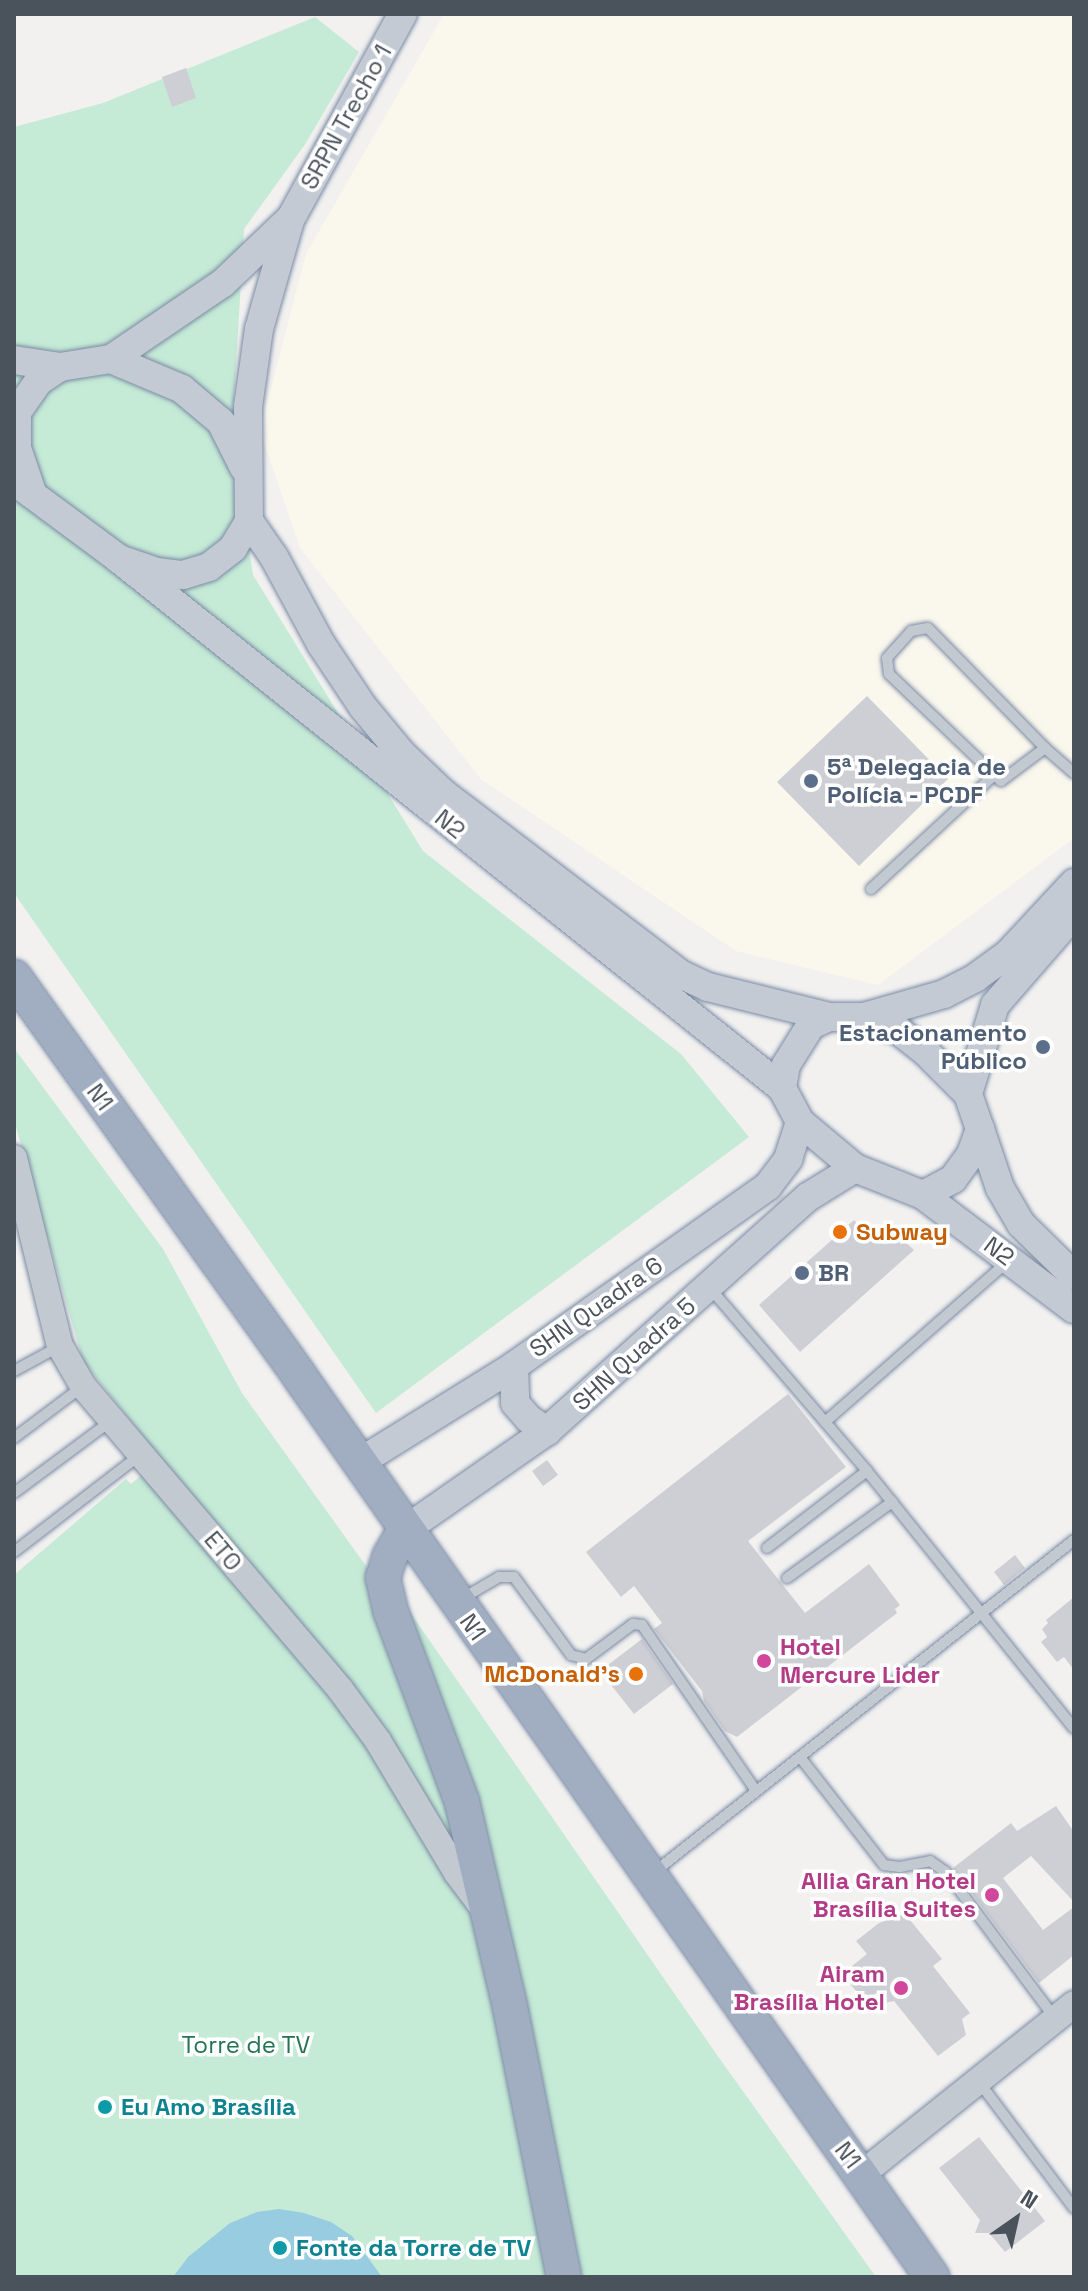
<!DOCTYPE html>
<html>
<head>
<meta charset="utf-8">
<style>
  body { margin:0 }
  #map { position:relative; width:1088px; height:2291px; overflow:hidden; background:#f2f1f0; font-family:"Space Grotesk",sans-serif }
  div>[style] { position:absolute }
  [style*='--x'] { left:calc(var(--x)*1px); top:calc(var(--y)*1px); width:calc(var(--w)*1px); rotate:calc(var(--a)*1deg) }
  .commercial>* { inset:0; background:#faf7ed }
  .green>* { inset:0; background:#c5ead6 }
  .water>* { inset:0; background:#97cce1 }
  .building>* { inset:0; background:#cecfd4 }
  .roads { filter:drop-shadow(0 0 2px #7a8aa4) drop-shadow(0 0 2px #7a8aa4) }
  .service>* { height:10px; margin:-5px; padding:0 5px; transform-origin:5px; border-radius:5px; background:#c3c9d0 }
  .tertiary>* { height:26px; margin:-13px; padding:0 13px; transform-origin:13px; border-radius:13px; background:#c3c9d0 }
  .secondary>* { height:28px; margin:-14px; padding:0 14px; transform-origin:14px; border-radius:14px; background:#c3cad4 }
  .trunk>* { height:34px; margin:-17px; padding:0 17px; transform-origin:17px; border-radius:17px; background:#a1aec2 }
  .dots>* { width:22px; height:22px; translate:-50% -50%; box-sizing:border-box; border:4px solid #fff; border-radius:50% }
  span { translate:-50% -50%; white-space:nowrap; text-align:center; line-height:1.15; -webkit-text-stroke:7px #fff; paint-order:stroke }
  .street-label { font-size:24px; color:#4a525b }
  .service-label { font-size:24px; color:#4e5e75; font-weight:700 }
  .left { translate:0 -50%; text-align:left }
  .right { translate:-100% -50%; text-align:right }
  .food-label { font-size:24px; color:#c56008; font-weight:700 }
  .hotel-label { font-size:24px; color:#b23c85; font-weight:700 }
  .park-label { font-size:24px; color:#237453 }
  .culture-label { font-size:24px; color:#0d838f; font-weight:700 }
  .frame { position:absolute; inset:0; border:16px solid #4a525b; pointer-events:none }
  .north { position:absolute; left:976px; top:2179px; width:80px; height:80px; -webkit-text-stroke:6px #fff; paint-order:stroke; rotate:34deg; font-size:22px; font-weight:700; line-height:32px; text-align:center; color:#4a525b }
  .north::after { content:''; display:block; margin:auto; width:28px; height:36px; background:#4a525b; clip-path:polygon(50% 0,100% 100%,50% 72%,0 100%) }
</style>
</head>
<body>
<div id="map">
  <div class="commercial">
    <i style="clip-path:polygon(444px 14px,1074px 14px,1074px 838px,878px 985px,736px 951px,481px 779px,300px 548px,260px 431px,306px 254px)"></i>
  </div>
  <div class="green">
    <i style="clip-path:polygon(315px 17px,359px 52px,306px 143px,244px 229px,232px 434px,253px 575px,423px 851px,681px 1054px,749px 1137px,376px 1413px,14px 893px,14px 127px,103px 103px)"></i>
    <i style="clip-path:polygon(14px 1048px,163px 1249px,242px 1393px,404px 1619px,389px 1582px,717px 2055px,876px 2277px,14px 2277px,14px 1575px,126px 1479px,131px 1484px,161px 1459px,83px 1361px,14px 1120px)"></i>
  </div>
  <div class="water">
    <i style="clip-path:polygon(279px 2209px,304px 2213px,331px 2222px,352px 2236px,382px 2277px,173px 2277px,188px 2257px,230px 2223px,257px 2212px)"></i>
  </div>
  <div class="building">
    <i style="clip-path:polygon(186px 68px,196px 98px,172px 107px,162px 77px)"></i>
    <i style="clip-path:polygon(867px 696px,948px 779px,859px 866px,777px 782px)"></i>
    <i style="clip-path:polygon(854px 1220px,862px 1229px,903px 1240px,914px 1250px,800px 1352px,759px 1305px)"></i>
    <i style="clip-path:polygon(788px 1394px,846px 1467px,748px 1541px,805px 1613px,869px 1564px,900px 1605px,895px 1609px,897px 1613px,737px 1737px,725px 1731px,704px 1701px,702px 1691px,654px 1629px,662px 1623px,634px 1586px,621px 1597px,586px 1552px)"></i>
    <i style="clip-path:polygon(547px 1460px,558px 1475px,543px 1486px,532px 1471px)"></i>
    <i style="clip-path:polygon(1015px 1555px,1025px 1568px,1004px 1585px,994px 1572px)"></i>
    <i style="clip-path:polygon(1074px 1597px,1074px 1670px,1064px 1657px,1057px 1662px,1041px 1642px,1047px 1637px,1042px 1629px,1048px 1623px,1046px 1620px)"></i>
    <i style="clip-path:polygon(642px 1639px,673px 1684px,634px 1714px,600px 1671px)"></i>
    <i style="clip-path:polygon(1056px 1806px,1074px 1832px,1074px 1902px,1031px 1856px,1003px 1878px,1043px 1930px,1074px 1907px,1074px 1955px,1039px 1983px,953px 1868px,1011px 1823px,1017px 1831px)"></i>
    <i style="clip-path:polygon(905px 1914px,942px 1959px,933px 1966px,970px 2013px,962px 2019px,966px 2035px,938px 2056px,894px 2001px,884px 2003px,876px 1993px,865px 2002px,842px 1974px,867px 1954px,856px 1941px,879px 1923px)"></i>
    <i style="clip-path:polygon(979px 2137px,1045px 2221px,1005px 2252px,989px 2233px,975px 2233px,980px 2220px,939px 2168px)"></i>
  </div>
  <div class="roads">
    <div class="service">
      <i style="--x:1045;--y:748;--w:55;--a:143.1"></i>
      <i style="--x:1001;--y:781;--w:155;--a:-136.3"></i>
      <i style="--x:889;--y:674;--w:16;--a:-97"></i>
      <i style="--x:887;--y:658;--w:36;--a:-48"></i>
      <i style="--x:911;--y:631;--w:17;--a:-10"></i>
      <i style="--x:928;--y:628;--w:168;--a:45.7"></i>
      <i style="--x:1045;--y:748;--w:38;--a:41"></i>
      <i style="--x:871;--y:889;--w:166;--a:-42.8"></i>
      <i style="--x:709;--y:1287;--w:243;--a:49.3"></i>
      <i style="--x:14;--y:1371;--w:50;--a:-28.6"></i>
      <i style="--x:825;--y:1422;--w:244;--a:-41.3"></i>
      <i style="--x:14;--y:1438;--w:86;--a:-37"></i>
      <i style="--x:14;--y:1493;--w:121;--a:-36.6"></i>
      <i style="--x:767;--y:1548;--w:126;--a:-37.6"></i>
      <i style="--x:867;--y:1471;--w:330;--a:51.2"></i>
      <i style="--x:14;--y:1552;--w:159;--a:-37.6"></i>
      <i style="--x:787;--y:1578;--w:130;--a:-35.9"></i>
      <i style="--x:463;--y:1598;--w:42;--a:-30.3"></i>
      <i style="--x:499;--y:1577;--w:15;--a:0"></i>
      <i style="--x:514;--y:1577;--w:97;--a:53.8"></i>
      <i style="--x:571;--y:1655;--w:16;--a:15"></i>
      <i style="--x:586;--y:1659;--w:59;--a:-36.7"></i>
      <i style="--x:633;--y:1624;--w:9;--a:6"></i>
      <i style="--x:642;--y:1625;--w:201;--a:55.5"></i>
      <i style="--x:800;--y:1757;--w:137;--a:52.1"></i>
      <i style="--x:884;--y:1865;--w:16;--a:7"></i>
      <i style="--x:900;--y:1867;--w:31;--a:-11"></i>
      <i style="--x:930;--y:1861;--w:19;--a:35"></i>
      <i style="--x:946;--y:1872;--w:182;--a:53.3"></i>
      <i style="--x:653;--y:1873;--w:537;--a:-38.34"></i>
      <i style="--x:979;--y:2082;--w:158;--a:53"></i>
    </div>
    <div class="tertiary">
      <i style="--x:14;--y:1158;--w:194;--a:76.3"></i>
      <i style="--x:60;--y:1346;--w:46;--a:60.1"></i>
      <i style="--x:83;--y:1386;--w:397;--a:49.7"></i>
      <i style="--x:340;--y:1689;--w:64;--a:53.8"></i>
      <i style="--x:378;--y:1741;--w:154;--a:59.1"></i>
      <i style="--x:457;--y:1873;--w:45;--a:53.1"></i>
      <i style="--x:862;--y:2174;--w:272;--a:-38.7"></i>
    </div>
    <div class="secondary">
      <i style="--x:111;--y:359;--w:135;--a:-34.2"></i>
      <i style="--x:223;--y:283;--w:91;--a:-43.7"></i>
      <i style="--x:14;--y:360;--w:47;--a:8.7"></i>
      <i style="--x:14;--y:481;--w:131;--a:36.6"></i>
      <i style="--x:119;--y:559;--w:40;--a:18.9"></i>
      <i style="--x:157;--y:572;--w:26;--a:7"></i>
      <i style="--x:183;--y:575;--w:27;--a:-17"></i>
      <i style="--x:209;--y:567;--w:31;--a:-38"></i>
      <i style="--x:233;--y:548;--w:31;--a:-59"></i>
      <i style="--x:249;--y:521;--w:114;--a:-90.5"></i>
      <i style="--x:248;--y:407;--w:79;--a:-82"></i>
      <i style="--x:259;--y:329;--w:113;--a:-74.1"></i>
      <i style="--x:290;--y:220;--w:235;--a:-61.3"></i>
      <i style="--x:33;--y:495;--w:50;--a:-108.8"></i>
      <i style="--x:17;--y:448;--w:36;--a:-90"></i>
      <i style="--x:17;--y:412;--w:38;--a:-55"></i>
      <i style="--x:39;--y:381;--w:25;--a:-34"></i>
      <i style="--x:60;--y:367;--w:52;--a:-8.9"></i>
      <i style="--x:111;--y:359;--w:77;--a:22.9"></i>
      <i style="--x:182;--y:389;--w:51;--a:40.2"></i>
      <i style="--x:221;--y:422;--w:51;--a:63.4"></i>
      <i style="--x:249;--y:521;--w:44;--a:55.2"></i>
      <i style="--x:274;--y:557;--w:99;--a:61.6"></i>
      <i style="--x:321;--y:644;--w:76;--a:56.3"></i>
      <i style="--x:363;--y:707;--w:60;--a:50.4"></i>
      <i style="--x:401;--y:753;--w:59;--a:43.6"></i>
      <i style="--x:444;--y:794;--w:297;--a:37.3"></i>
      <i style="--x:680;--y:974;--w:31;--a:25"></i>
      <i style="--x:708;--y:987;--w:125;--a:13.9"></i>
      <i style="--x:119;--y:559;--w:848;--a:38.59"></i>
      <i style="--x:782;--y:1088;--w:38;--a:62"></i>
      <i style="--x:800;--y:1122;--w:72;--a:39.9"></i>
      <i style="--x:855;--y:1168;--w:73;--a:21.7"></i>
      <i style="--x:923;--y:1195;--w:34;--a:-28"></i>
      <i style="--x:953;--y:1179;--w:31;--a:-54"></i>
      <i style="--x:971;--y:1154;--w:27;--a:-70"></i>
      <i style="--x:980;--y:1129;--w:37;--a:-109"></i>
      <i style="--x:968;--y:1094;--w:59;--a:-135"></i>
      <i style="--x:926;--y:1052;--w:34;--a:-142"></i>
      <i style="--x:899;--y:1031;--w:38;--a:-158"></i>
      <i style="--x:864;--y:1017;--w:35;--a:180"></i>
      <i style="--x:829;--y:1017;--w:20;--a:156"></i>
      <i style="--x:811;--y:1025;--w:47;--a:122"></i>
      <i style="--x:786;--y:1065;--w:23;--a:100"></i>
      <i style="--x:864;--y:1017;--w:83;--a:-16"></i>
      <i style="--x:944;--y:994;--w:35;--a:-27"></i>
      <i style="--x:975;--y:978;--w:41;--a:-36"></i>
      <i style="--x:1008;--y:954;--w:97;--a:-47.1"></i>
      <i style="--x:968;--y:1094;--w:93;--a:-73.1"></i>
      <i style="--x:995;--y:1005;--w:121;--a:-49"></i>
      <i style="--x:980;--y:1129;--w:62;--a:71.3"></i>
      <i style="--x:1000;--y:1188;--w:42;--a:59.7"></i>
      <i style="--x:1021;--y:1224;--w:74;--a:44.5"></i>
      <i style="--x:923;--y:1195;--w:189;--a:37.1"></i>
      <i style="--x:514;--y:1366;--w:37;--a:88"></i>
      <i style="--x:515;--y:1403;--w:21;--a:49"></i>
      <i style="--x:529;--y:1419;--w:22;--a:34"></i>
      <i style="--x:360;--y:1462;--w:181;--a:-31.9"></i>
      <i style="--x:514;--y:1366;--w:311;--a:-35.3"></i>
      <i style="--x:768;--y:1186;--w:34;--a:-53"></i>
      <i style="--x:788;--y:1159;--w:39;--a:-72"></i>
      <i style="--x:405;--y:1530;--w:173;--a:-34.9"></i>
      <i style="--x:547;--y:1431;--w:351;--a:-41.9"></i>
      <i style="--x:808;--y:1197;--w:55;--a:-31.7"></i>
    </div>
    <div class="trunk">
      <i style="--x:14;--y:977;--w:492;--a:54.4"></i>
      <i style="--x:300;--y:1377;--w:1100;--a:54.92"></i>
      <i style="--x:405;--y:1530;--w:30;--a:120"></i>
      <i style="--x:390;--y:1556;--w:23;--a:108"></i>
      <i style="--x:383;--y:1578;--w:35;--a:77"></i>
      <i style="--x:391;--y:1612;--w:203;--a:69.5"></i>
      <i style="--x:462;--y:1802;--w:211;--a:76.8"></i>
      <i style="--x:510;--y:2007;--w:275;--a:78.7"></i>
    </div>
  </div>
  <div class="dots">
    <i style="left:811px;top:781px;background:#5c6f8a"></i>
    <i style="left:1043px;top:1047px;background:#5c6f8a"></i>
    <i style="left:840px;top:1232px;background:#e8710a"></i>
    <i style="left:802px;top:1273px;background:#5c6f8a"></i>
    <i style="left:764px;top:1661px;background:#d1479c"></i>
    <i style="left:636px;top:1674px;background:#e8710a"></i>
    <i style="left:992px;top:1895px;background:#d1479c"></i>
    <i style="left:901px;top:1988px;background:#d1479c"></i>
    <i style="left:105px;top:2107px;background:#0f9aa8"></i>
    <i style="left:280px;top:2248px;background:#0f9aa8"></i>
  </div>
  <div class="street-label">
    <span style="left:346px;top:117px;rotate:-61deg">SRPN Trecho 1</span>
    <span style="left:450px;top:824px;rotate:39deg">N2</span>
    <span style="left:100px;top:1097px;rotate:54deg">N1</span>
    <span style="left:999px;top:1251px;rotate:37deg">N2</span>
    <span style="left:596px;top:1307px;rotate:-35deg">SHN Quadra 6</span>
    <span style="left:634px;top:1354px;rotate:-42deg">SHN Quadra 5</span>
    <span style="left:223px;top:1551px;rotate:50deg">ETO</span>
    <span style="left:473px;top:1627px;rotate:55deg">N1</span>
    <span style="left:848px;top:2155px;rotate:53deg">N1</span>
  </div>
  <div class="service-label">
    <span class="left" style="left:827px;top:781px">5ª Delegacia de<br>Polícia - PCDF</span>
    <span class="right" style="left:1027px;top:1047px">Estacionamento<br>Público</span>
    <span class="left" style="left:818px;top:1273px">BR</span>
  </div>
  <div class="food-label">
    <span class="left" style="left:856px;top:1232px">Subway</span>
    <span class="right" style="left:620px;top:1674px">McDonald's</span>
  </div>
  <div class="hotel-label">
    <span class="left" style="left:780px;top:1661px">Hotel<br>Mercure Lider</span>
    <span class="right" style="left:976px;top:1895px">Allia Gran Hotel<br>Brasília Suites</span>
    <span class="right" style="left:885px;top:1988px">Airam<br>Brasília Hotel</span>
  </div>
  <div class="park-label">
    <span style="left:246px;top:2045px">Torre de TV</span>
  </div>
  <div class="culture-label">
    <span class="left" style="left:121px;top:2107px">Eu Amo Brasília</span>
    <span class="left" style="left:296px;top:2248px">Fonte da Torre de TV</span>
  </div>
  <div class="frame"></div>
  <div class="north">N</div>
</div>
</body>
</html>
